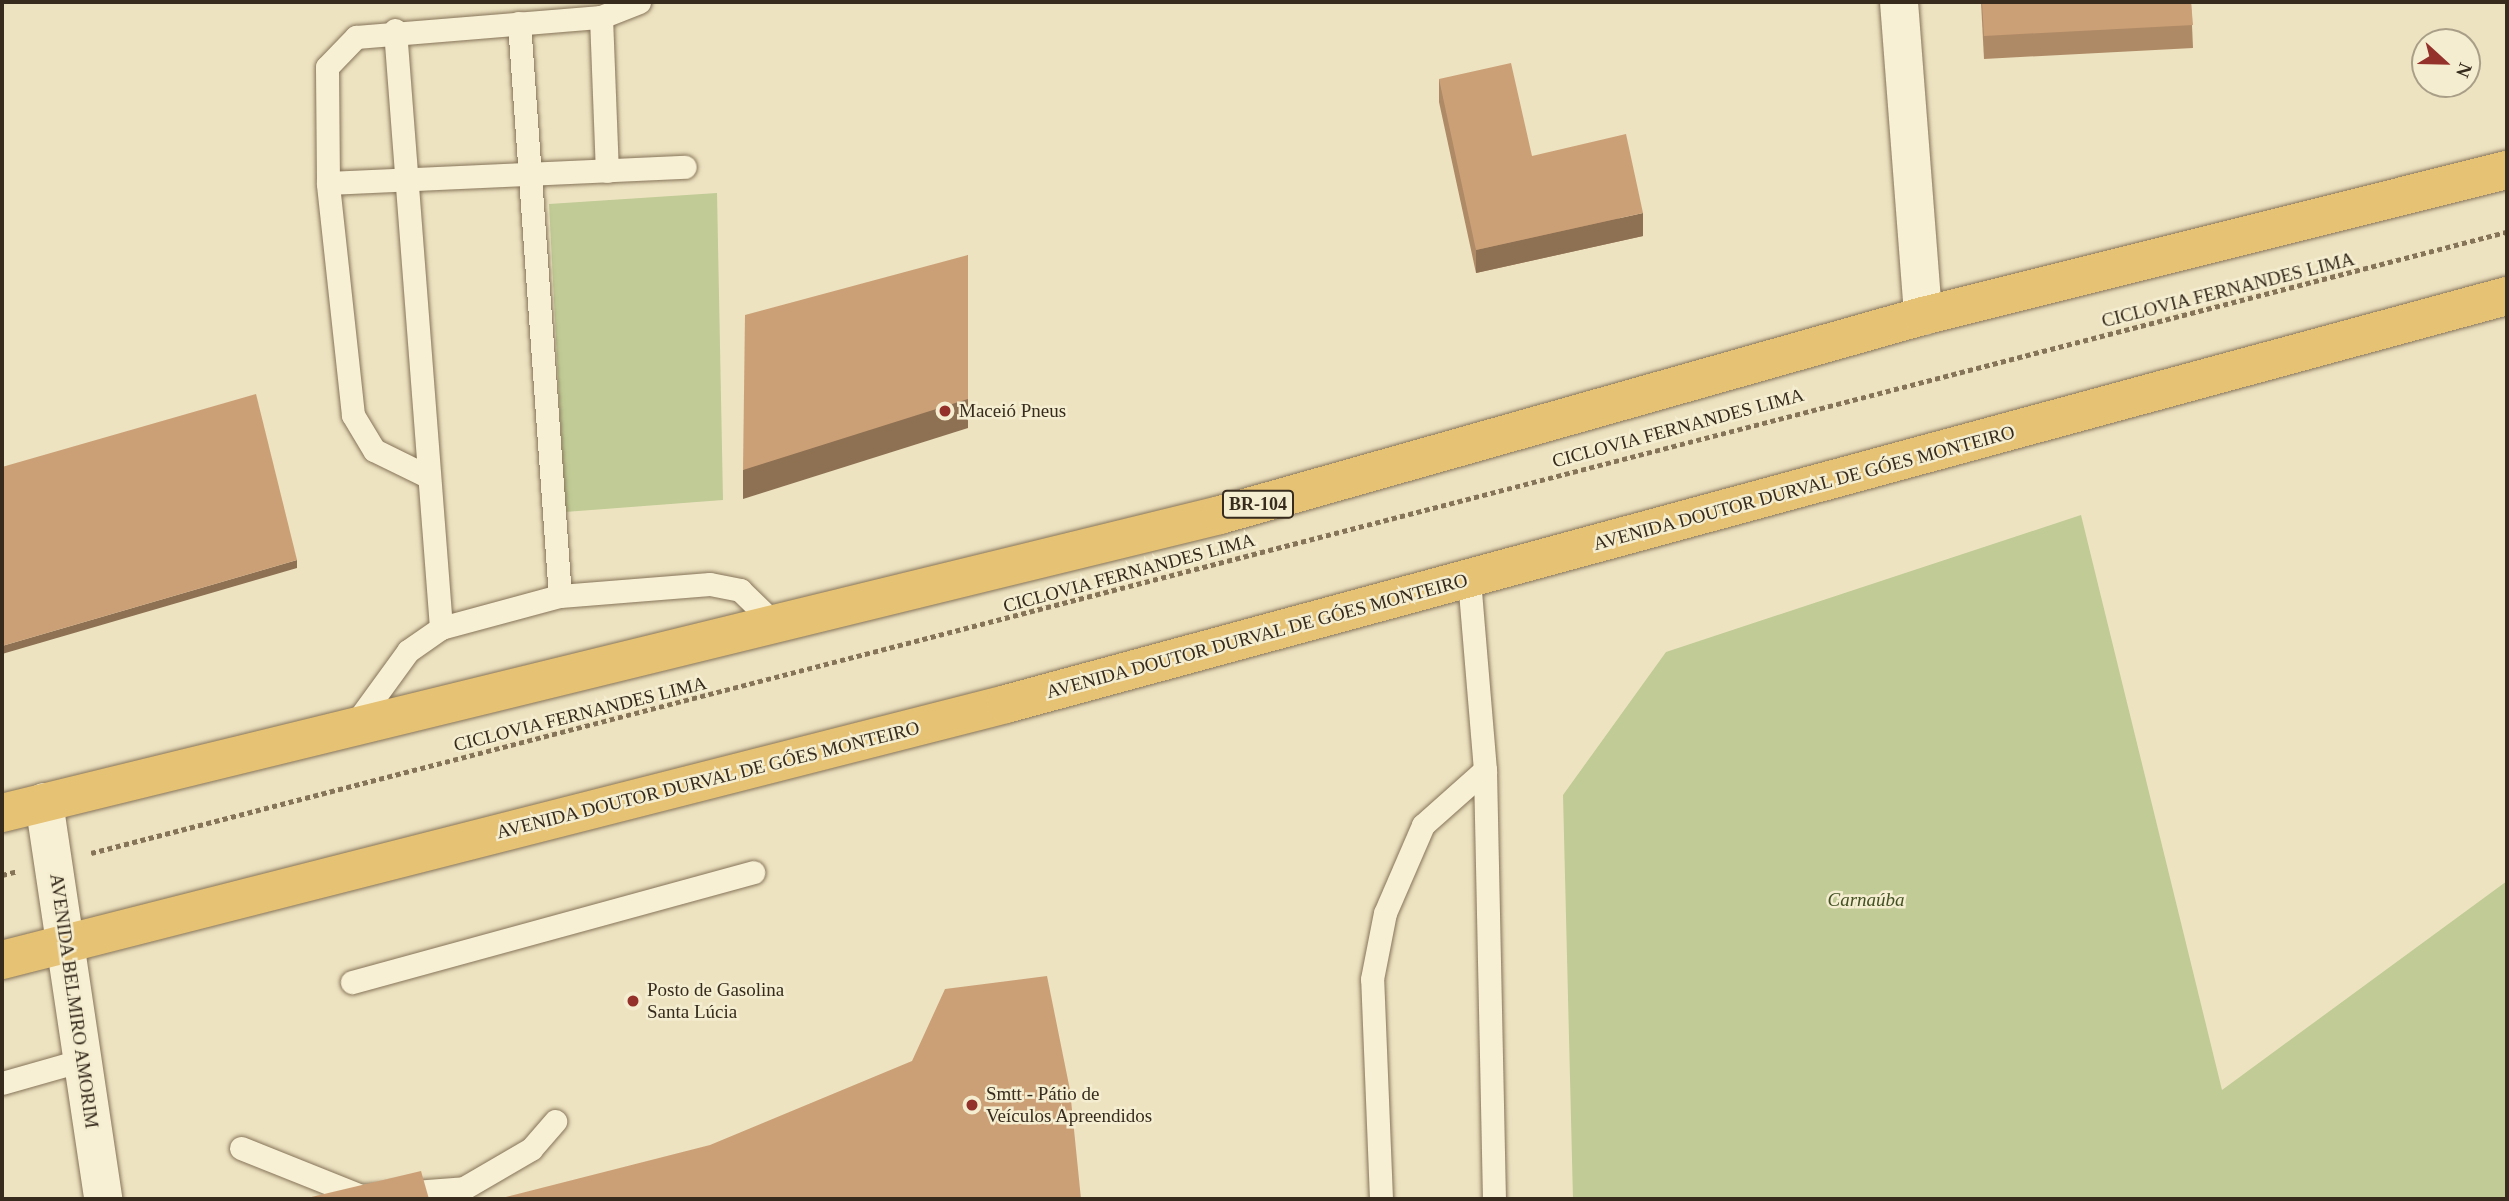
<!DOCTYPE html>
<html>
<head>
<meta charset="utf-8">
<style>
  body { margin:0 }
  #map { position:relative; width:2509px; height:1201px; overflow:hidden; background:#ede3c1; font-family:"Times New Roman",serif }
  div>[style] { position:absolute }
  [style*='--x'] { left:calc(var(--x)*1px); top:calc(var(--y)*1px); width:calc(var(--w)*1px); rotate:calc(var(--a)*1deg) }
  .green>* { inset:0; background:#c0cb95 }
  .path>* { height:4.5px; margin-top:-2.25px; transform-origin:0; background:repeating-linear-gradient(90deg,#867459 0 5px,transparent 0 8.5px) }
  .roads { filter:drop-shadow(0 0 2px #867459) drop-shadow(0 0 2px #867459) }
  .service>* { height:23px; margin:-11.5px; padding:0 11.5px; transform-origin:11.5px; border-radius:11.5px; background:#f8f0d4 }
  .minor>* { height:38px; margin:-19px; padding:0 19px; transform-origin:19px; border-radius:19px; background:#f8f0d4 }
  .tertiary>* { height:38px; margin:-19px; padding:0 19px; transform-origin:19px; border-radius:19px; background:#f8f0d4 }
  .trunk>* { height:38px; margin:-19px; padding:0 19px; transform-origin:19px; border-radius:19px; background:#e6c275 }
  .wall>* { inset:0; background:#af8a66 }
  .shaded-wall>* { inset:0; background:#8e7053 }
  .building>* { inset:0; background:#cba077 }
  .dots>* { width:19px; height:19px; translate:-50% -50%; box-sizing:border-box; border:4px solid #f5edd0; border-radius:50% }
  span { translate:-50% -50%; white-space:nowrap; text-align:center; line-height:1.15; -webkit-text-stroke:5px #f5edd0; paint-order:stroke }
  .shield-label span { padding:2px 5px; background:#f5edd0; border:2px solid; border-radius:5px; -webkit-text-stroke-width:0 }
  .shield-label { font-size:18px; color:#362b1d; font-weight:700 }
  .street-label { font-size:19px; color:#362b1d }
  .poi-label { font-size:19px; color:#362b1d }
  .left { translate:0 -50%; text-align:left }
  .park-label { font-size:19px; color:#435224; font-style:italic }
  .frame { position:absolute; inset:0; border:4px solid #362b1d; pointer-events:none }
  .north { position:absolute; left:2411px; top:28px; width:70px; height:70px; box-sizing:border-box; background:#f5edd0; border:2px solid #a99f88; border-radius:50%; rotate:112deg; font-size:19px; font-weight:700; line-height:28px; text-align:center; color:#362b1d }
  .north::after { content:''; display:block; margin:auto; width:24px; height:32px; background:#94312a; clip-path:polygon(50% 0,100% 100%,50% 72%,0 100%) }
</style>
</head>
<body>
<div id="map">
  <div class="green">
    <i style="clip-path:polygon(717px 193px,723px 500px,565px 512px,549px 204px)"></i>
    <i style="clip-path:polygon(2081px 515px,2222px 1090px,2507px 881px,2507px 1199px,1573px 1199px,1563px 795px,1666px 652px)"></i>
  </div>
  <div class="path">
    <i style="--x:91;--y:853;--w:2495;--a:-14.42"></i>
    <i style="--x:2;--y:875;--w:16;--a:-14"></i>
  </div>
  <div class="roads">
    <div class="service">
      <i style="--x:601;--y:17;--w:154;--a:87.8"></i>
      <i style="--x:519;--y:23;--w:574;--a:85.91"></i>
      <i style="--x:395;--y:30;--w:600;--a:85.6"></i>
      <i style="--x:328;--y:183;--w:357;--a:-2.6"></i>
      <i style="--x:429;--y:477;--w:61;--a:-153.9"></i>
      <i style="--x:374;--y:450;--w:41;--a:-121"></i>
      <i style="--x:353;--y:415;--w:233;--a:-96.2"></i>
      <i style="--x:328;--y:183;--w:116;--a:-90.5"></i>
      <i style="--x:327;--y:67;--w:42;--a:-46"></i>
      <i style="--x:356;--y:37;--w:246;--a:-4.7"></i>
      <i style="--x:601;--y:17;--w:41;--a:-21.5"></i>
      <i style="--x:355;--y:724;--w:90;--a:-54"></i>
      <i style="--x:408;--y:651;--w:40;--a:-34.9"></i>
      <i style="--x:441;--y:628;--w:123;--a:-15.1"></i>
      <i style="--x:560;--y:596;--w:150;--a:-4.6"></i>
      <i style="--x:710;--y:584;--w:31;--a:11"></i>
      <i style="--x:740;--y:590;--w:47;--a:44.1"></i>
      <i style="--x:1485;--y:770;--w:429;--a:88.8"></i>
      <i style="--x:352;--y:982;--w:416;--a:-15.3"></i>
      <i style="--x:2;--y:1083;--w:84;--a:-15.9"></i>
      <i style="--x:241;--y:1148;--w:129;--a:21.8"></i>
      <i style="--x:361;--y:1196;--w:103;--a:-4.4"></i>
      <i style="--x:464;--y:1188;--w:78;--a:-30.2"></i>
      <i style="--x:531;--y:1149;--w:37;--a:-49"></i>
      <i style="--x:1381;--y:1199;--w:220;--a:-92.3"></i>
      <i style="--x:1372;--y:979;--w:67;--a:-78.9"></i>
      <i style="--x:1385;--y:913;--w:96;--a:-66.6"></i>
      <i style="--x:1423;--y:825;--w:83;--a:-41.6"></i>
      <i style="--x:1485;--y:770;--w:192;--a:-94.8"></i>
    </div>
    <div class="minor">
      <i style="--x:1899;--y:2;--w:315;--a:85.6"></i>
    </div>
    <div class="tertiary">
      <i style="--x:44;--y:802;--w:401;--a:81.5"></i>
    </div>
    <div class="trunk">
      <i style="--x:2;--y:813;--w:1254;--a:-13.75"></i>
      <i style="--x:1220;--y:515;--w:731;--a:-15.81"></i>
      <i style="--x:1923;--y:316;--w:602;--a:-14.04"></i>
      <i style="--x:2;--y:960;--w:1036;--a:-14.3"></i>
      <i style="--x:1006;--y:704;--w:1555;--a:-15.21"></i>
    </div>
  </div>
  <div class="wall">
    <i style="clip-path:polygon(1981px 2px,2191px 2px,2193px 48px,1984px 59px)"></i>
    <i style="clip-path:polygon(1439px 79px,1532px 156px,1643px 236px,1476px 273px,1439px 102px)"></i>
  </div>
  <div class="shaded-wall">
    <i style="clip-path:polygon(1643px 213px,1643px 236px,1476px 273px,1476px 250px)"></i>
    <i style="clip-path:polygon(968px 255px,968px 428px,743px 499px,743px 470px)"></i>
    <i style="clip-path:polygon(297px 560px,297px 568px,2px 654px,2px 646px)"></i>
  </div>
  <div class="building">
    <i style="clip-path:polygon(1982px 2px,2191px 2px,2193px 25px,1984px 36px)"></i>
    <i style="clip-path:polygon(1511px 63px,1532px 156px,1626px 134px,1643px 213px,1476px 250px,1439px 79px)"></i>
    <i style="clip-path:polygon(968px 255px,968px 399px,743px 470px,745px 315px)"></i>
    <i style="clip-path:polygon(256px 394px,297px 560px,2px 646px,2px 467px)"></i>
    <i style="clip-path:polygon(1047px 976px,1070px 1090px,1081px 1199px,498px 1199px,710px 1145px,912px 1061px,945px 989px)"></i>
    <i style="clip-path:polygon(421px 1171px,429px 1199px,303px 1199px)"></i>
  </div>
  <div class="dots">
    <i style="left:945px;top:411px;background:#94312a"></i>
    <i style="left:633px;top:1001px;background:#94312a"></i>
    <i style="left:972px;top:1105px;background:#94312a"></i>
  </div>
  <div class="shield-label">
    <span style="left:1258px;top:504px">BR-104</span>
  </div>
  <div class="street-label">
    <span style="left:2228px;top:290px;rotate:-14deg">CICLOVIA FERNANDES LIMA</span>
    <span style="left:1678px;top:428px;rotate:-15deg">CICLOVIA FERNANDES LIMA</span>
    <span style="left:1804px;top:488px;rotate:-15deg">AVENIDA DOUTOR DURVAL DE GÓES MONTEIRO</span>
    <span style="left:1129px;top:573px;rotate:-15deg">CICLOVIA FERNANDES LIMA</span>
    <span style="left:1257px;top:636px;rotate:-15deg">AVENIDA DOUTOR DURVAL DE GÓES MONTEIRO</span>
    <span style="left:580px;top:714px;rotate:-14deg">CICLOVIA FERNANDES LIMA</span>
    <span style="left:708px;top:780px;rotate:-14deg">AVENIDA DOUTOR DURVAL DE GÓES MONTEIRO</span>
    <span style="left:74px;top:1001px;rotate:82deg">AVENIDA BELMIRO AMORIM</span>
  </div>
  <div class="poi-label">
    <span class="left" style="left:959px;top:411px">Maceió Pneus</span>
    <span class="left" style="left:647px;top:1001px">Posto de Gasolina<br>Santa Lúcia</span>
    <span class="left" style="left:986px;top:1105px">Smtt - Pátio de<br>Veículos Apreendidos</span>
  </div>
  <div class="park-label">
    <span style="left:1866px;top:900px">Carnaúba</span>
  </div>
  <div class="frame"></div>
  <div class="north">N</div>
</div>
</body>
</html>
